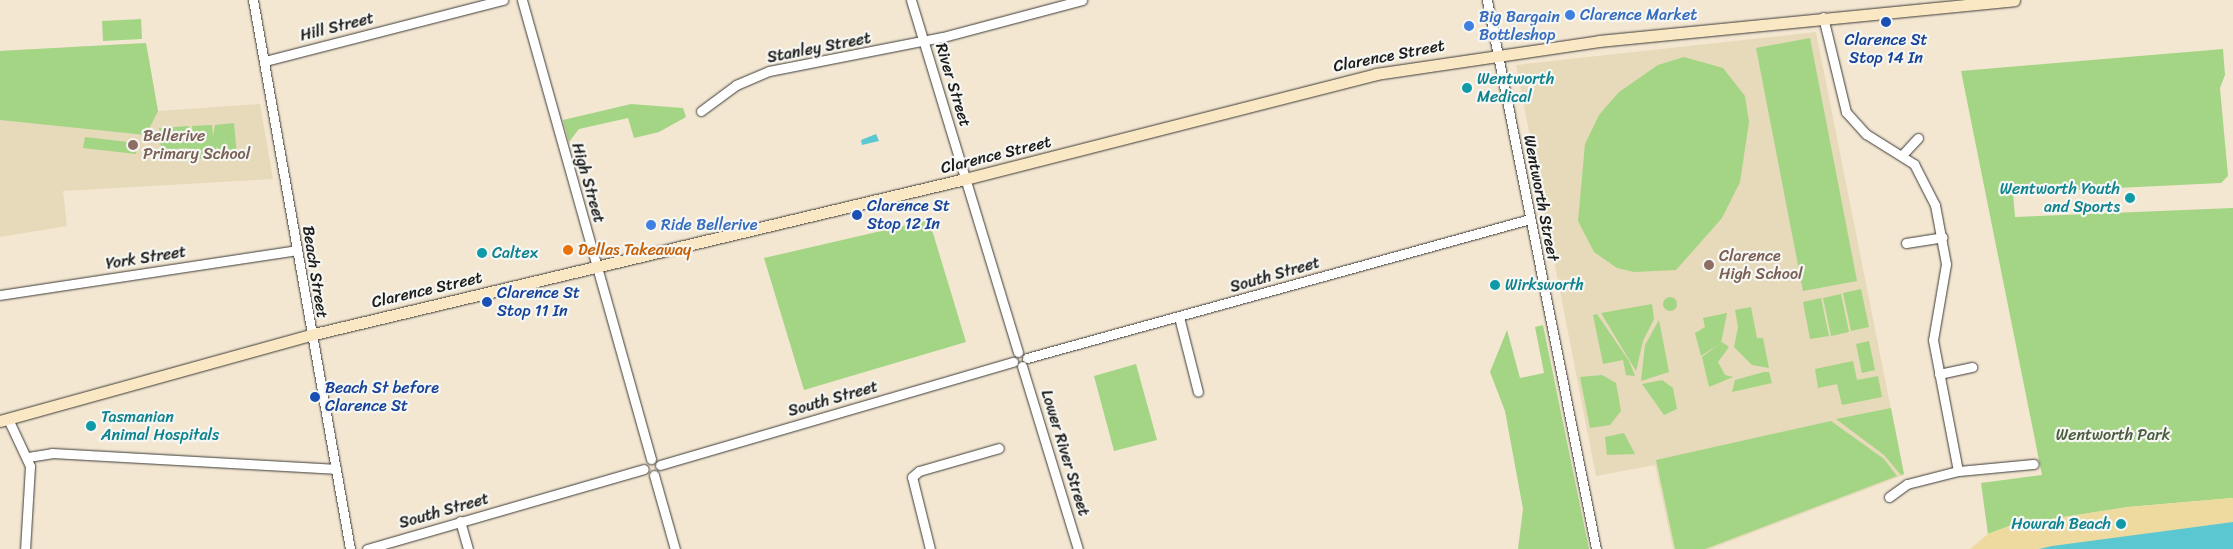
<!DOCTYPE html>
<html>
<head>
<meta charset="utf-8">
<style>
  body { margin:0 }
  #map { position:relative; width:2233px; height:549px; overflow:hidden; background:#f3e7d2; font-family:Sriracha,sans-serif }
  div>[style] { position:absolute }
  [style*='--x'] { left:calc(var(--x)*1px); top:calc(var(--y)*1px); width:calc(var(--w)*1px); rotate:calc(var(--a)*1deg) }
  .built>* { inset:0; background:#e6daba }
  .green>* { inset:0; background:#a3d585 }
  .round { border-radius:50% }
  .sand>* { inset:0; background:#eeda9e }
  .water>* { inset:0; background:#5bc8d1 }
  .roads { filter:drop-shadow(0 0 1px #3c3a37) drop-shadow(0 0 1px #3c3a37) }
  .street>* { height:9px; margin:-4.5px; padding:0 4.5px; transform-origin:4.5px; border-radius:4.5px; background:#fff }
  .secondary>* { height:11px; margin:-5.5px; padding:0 5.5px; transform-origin:5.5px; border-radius:5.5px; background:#fae7c3 }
  .dots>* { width:14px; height:14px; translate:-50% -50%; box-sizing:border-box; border:2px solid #f6f6f2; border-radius:50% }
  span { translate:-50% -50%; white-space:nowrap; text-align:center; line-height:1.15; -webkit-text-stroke:4.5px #f6f6f2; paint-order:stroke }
  .shop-label { font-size:16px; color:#366cbe }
  .left { translate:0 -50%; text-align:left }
  .street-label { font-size:16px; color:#1c1c1c }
  .transit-label { font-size:16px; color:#164399 }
  .culture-label { font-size:16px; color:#0d838f }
  .right { translate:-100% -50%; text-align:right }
  .education-label { font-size:16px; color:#785e54 }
  .food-label { font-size:16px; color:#c56008 }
  .park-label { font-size:16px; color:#4b5d41 }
</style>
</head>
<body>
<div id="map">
  <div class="built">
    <i style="clip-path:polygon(1816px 32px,1904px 475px,1710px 549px,1673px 549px,1655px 465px,1596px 476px,1516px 65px)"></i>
    <i style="clip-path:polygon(146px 43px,158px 111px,260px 104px,273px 179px,63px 191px,67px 226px,0 237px,0 51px)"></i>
  </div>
  <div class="green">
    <i style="clip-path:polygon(141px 19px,142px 39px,103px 41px,102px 21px)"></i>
    <i style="clip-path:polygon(1810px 38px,1857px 281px,1803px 291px,1756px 48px)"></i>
    <i style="clip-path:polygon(146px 43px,158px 111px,146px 135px,0 120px,0 51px)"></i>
    <i style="clip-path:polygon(2223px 49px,2225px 75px,2220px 88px,2228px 176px,2221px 183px,2013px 193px,2015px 217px,2233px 208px,2233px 498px,2128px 507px,2012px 525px,1988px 534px,1981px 483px,2042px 475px,1961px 71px)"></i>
    <i style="clip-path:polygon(1684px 57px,1723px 68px,1745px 96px,1749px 122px,1740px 182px,1722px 218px,1676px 270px,1634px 272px,1617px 268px,1594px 252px,1578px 221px,1585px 144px,1599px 115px,1619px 92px,1658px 65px)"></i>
    <i style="clip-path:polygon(631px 104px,683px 108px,686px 117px,659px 132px,634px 138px,628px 118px,579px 129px,569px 142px,563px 120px)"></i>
    <i style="clip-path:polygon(234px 123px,237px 156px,218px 157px,217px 146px,214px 158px,195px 159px,193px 148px,191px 159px,184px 160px,183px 150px,188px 148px,161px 150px,160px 139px,193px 137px,192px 126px,212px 125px,213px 136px,215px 125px)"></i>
    <i style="clip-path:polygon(189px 126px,190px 136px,160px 138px,159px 128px)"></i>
    <i style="clip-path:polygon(85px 137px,137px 143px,136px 154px,83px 148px)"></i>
    <i style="clip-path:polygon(929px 220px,966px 342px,804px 390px,764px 258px)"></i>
    <i style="clip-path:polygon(1861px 289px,1869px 327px,1851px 331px,1843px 293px)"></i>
    <i style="clip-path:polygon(1841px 294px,1849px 332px,1831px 336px,1823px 298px)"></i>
    <i class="round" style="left:1663px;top:297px;width:14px;height:14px"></i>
    <i style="clip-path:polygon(1821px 298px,1829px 336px,1810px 339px,1803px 302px)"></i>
    <i style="clip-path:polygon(1652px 304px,1654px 319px,1643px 341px,1636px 371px,1601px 313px)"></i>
    <i style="clip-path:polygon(1751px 307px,1757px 338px,1763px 338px,1769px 368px,1752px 365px,1734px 347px,1738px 327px,1735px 310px)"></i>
    <i style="clip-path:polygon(1727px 313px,1721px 343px,1701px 356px,1695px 333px,1705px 327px,1703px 318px)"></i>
    <i style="clip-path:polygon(1597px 314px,1629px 361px,1635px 376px,1626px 375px,1623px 360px,1603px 364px,1593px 315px)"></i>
    <i style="clip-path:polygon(1659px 320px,1669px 372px,1641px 381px,1645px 345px)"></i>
    <i style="clip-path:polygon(1543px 325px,1589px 549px,1518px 549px,1523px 509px,1505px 411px,1490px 372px,1507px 330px,1520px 378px,1544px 373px,1535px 327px)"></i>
    <i style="clip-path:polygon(1869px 341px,1875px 370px,1862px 373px,1856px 344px)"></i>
    <i style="clip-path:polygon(1722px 342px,1729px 347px,1718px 362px,1725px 375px,1733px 377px,1709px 387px,1702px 357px)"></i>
    <i style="clip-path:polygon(1853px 361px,1857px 380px,1878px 376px,1882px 397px,1842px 405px,1837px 384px,1818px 388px,1815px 369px)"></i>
    <i style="clip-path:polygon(1136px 364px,1157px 440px,1114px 451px,1094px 376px)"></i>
    <i style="clip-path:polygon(1764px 372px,1769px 372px,1772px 383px,1732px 392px,1735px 380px)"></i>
    <i style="clip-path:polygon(1602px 375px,1616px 383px,1621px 411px,1610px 425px,1590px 428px,1580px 377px)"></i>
    <i style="clip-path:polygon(1662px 380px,1673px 388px,1677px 409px,1664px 415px,1642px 384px)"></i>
    <i style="clip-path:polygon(1891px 408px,1904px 474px,1901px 475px,1884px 455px,1836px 419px)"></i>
    <i style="clip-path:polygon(1831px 421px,1884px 459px,1897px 476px,1705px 549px,1675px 549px,1656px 460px)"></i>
    <i style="clip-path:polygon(1624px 433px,1635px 454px,1607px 455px,1605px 437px)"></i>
  </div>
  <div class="sand">
    <i style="clip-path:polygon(2233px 498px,2233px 522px,2039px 549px,1970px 549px,1988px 534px,2012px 525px,2128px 507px)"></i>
  </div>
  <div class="water">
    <i style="clip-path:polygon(876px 134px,879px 141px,862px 145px,861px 140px)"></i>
    <i style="clip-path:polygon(2233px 522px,2233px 549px,2039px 549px,2052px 546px)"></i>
  </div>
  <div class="roads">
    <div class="street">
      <i style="--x:253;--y:0;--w:558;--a:79.98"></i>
      <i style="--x:522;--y:0;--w:477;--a:74.3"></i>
      <i style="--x:911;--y:0;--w:368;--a:73.1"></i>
      <i style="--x:1487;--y:0;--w:560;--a:78.77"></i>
      <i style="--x:1823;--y:17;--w:98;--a:76.4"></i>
      <i style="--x:1846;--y:112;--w:30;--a:48"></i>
      <i style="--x:1866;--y:134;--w:57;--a:32"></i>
      <i style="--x:1914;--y:164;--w:46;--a:62.9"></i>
      <i style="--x:1935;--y:205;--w:60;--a:79.4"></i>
      <i style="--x:1946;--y:264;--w:77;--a:99.7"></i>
      <i style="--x:1933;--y:340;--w:133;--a:79.2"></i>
      <i style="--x:265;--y:61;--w:246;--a:-14.4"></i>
      <i style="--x:701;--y:111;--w:44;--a:-36.6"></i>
      <i style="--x:736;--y:85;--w:36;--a:-23"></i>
      <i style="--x:769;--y:71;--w:177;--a:-11.1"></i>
      <i style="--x:943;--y:37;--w:144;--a:-14.9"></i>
      <i style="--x:1903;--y:154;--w:22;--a:-47"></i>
      <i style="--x:1906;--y:243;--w:37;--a:-9"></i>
      <i style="--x:0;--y:295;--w:300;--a:-8.6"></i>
      <i style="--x:1179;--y:317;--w:77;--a:75.8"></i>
      <i style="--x:1027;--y:358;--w:522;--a:-15.45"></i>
      <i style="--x:1022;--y:366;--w:191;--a:73"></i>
      <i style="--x:1939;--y:374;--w:34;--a:-12"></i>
      <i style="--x:8;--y:419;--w:52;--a:64.9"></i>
      <i style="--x:30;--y:466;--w:83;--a:93.4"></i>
      <i style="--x:28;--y:457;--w:24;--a:-9"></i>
      <i style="--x:52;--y:453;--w:282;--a:3.2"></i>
      <i style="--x:660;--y:465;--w:368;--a:-16.3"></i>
      <i style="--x:654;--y:475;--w:77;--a:74.2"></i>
      <i style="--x:1889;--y:497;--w:22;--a:-36"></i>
      <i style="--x:1907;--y:484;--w:53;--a:-14.3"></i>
      <i style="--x:1958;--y:471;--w:76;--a:-5.3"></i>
      <i style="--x:460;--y:521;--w:29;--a:74"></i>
      <i style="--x:367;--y:549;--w:288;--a:-16.1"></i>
      <i style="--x:930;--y:549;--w:74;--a:-104"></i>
      <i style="--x:912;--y:477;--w:9;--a:-41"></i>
      <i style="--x:919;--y:471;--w:83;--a:-16"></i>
    </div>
    <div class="secondary">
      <i style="--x:0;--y:421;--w:322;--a:-15.5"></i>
      <i style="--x:310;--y:335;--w:673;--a:-13.4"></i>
      <i style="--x:965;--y:179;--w:424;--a:-14.3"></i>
      <i style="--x:1376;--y:74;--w:225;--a:-8.4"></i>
      <i style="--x:1599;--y:41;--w:417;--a:-5.6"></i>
    </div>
  </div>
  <div class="dots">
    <i style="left:1570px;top:15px;background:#3f7fe0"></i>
    <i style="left:1886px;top:22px;background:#1a4fb4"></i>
    <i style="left:1469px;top:26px;background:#3f7fe0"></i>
    <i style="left:1467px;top:88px;background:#0f9aa8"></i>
    <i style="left:133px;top:145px;background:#8d6e63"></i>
    <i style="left:2130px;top:198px;background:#0f9aa8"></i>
    <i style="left:857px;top:215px;background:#1a4fb4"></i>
    <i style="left:651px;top:225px;background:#3f7fe0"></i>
    <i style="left:568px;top:250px;background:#e8710a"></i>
    <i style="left:482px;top:253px;background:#0f9aa8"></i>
    <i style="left:1709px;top:265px;background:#8d6e63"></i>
    <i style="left:1495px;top:285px;background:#0f9aa8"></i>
    <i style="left:487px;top:302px;background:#1a4fb4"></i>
    <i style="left:315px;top:397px;background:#1a4fb4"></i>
    <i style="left:91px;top:426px;background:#0f9aa8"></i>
    <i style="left:2121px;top:524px;background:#0f9aa8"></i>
  </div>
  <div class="shop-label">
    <span class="left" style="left:1580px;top:15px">Clarence Market</span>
    <span class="left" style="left:1479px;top:26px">Big Bargain<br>Bottleshop</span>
    <span class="left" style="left:661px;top:225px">Ride Bellerive</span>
  </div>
  <div class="street-label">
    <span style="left:337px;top:27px;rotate:-14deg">Hill Street</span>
    <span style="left:819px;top:48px;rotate:-11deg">Stanley Street</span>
    <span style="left:1389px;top:56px;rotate:-11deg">Clarence Street</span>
    <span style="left:953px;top:85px;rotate:73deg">River Street</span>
    <span style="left:996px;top:155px;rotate:-14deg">Clarence Street</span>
    <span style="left:588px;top:183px;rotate:74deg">High Street</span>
    <span style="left:1541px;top:198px;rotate:79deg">Wentworth Street</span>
    <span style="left:146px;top:258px;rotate:-9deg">York Street</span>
    <span style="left:315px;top:272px;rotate:81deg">Beach Street</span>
    <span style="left:1275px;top:275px;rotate:-16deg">South Street</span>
    <span style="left:427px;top:290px;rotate:-13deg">Clarence Street</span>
    <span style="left:833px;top:399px;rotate:-16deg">South Street</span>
    <span style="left:1065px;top:453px;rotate:73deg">Lower River Street</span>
    <span style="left:444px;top:511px;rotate:-16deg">South Street</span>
  </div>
  <div class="transit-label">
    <span style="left:1886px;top:49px">Clarence St<br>Stop 14 In</span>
    <span class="left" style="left:867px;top:215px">Clarence St<br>Stop 12 In</span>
    <span class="left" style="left:497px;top:302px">Clarence St<br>Stop 11 In</span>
    <span class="left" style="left:325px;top:397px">Beach St before<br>Clarence St</span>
  </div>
  <div class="culture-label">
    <span class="left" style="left:1477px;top:88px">Wentworth<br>Medical</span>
    <span class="right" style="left:2120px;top:198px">Wentworth Youth<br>and Sports</span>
    <span class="left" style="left:492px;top:253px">Caltex</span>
    <span class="left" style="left:1505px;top:285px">Wirksworth</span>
    <span class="left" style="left:101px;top:426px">Tasmanian<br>Animal Hospitals</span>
    <span class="right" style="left:2111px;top:524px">Howrah Beach</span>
  </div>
  <div class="education-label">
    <span class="left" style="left:143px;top:145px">Bellerive<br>Primary School</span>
    <span class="left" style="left:1719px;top:265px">Clarence<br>High School</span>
  </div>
  <div class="food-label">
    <span class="left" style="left:578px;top:250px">Dellas Takeaway</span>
  </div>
  <div class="park-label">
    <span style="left:2113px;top:435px">Wentworth Park</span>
  </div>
</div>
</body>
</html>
